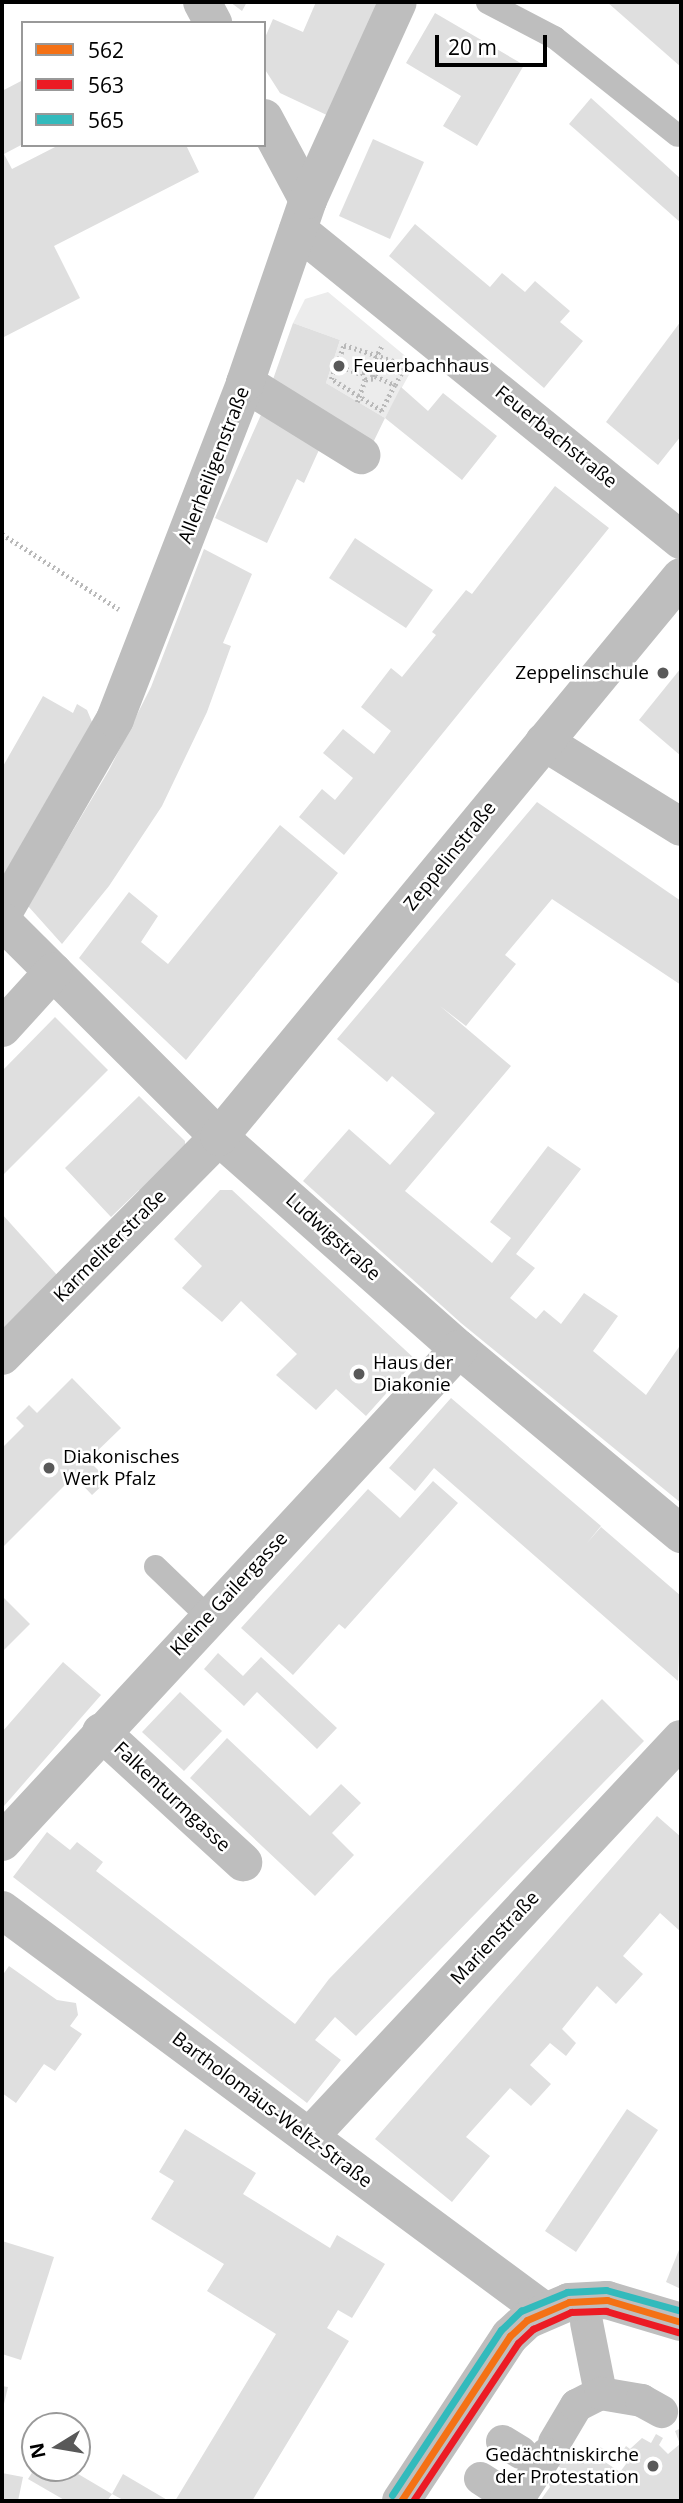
<!DOCTYPE html>
<html>
<head>
<meta charset="utf-8">
<style>
  body { margin:0 }
  #map { position:relative; width:683px; height:2503px; overflow:hidden; background:#fff; font-family:"Open Sans",sans-serif }
  div>[style] { position:absolute }
  [style*='--x'] { left:calc(var(--x)*1px); top:calc(var(--y)*1px); width:calc(var(--w)*1px); rotate:calc(var(--a)*1deg) }
  .green>* { inset:0; background:#ececec }
  .building>* { inset:0; background:#dfdfdf }
  .path>* { height:4.5px; margin-top:-2.25px; transform-origin:0; background:repeating-linear-gradient(90deg,#b9b9b9 0 2px,transparent 0 5.5px) }
  .service>* { height:23px; margin:-11.5px; padding:0 11.5px; transform-origin:11.5px; border-radius:11.5px; background:#bebebe }
  .pedestrian>* { height:33px; margin:-16.5px; padding:0 16.5px; transform-origin:16.5px; border-radius:16.5px; background:#bebebe }
  .minor>* { height:38px; margin:-19px; padding:0 19px; transform-origin:19px; border-radius:19px; background:#bebebe }
  .tertiary>* { height:38px; margin:-19px; padding:0 19px; transform-origin:19px; border-radius:19px; background:#bebebe }
  .bus-1>* { height:7px; margin:-3.5px; padding:0 3.5px; transform-origin:3.5px; border-radius:3.5px; background:#f47115 }
  .bus-2>* { height:7px; margin:-3.5px; padding:0 3.5px; transform-origin:3.5px; border-radius:3.5px; background:#ec1b24 }
  .bus-3>* { height:7px; margin:-3.5px; padding:0 3.5px; transform-origin:3.5px; border-radius:3.5px; background:#32babc }
  .dots>* { width:19px; height:19px; translate:-50% -50%; box-sizing:border-box; border:4px solid #fff; border-radius:50% }
  span { translate:-50% -50%; white-space:nowrap; text-align:center; line-height:1.15; -webkit-text-stroke:5px #fff; paint-order:stroke }
  .poi-label { font-size:19px; color:#000 }
  .left { translate:0 -50%; text-align:left }
  .right { translate:-100% -50%; text-align:right }
  .street-label { font-size:19px; color:#000 }
  .frame { position:absolute; inset:0; border:4px solid #000; pointer-events:none }
  .legend { position:absolute; left:21px; top:21px; width:245px; height:126px; box-sizing:border-box; background:#fff; border:2px solid #999; margin:0; padding:9px 12px; list-style:none; font-size:21px; color:#000 }
  .legend li { display:flex; align-items:center; gap:14px; height:35px }
  .legend b { width:35px; border:2px solid #999 }
  .north { position:absolute; left:21px; top:2412px; width:70px; height:70px; box-sizing:border-box; background:#fff; border:2px solid #999; border-radius:50%; rotate:259deg; font-size:19px; font-weight:700; line-height:28px; text-align:center; color:#000 }
  .north::after { content:''; display:block; margin:auto; width:24px; height:32px; background:#595959; clip-path:polygon(50% 0,100% 100%,50% 72%,0 100%) }
  .scale { position:absolute; left:435px; top:35px; width:112px; height:32px; box-sizing:border-box; border:4px solid #000; border-top:0; padding-left:9px; font-size:21px; line-height:24px; white-space:nowrap; color:#000; -webkit-text-stroke:5px #fff; paint-order:stroke }
</style>
</head>
<body>
<div id="map">
  <div class="green">
    <i style="clip-path:polygon(328px 292px,415px 364px,385px 418px,326px 383px,340px 340px,293px 323px,305px 299px)"></i>
  </div>
  <div class="building">
    <i style="clip-path:polygon(230px 2px,247px 2px,242px 11px)"></i>
    <i style="clip-path:polygon(316px 2px,384px 2px,331px 117px,280px 93px,264px 68px,264px 40px,273px 19px,303px 32px)"></i>
    <i style="clip-path:polygon(607px 2px,681px 2px,681px 67px)"></i>
    <i style="clip-path:polygon(435px 13px,524px 65px,477px 146px,443px 126px,461px 96px,406px 63px)"></i>
    <i style="clip-path:polygon(23px 80px,23px 144px,4px 154px,12px 169px,59px 145px,186px 145px,199px 172px,54px 246px,80px 298px,2px 338px,2px 91px)"></i>
    <i style="clip-path:polygon(591px 98px,681px 179px,681px 223px,569px 124px)"></i>
    <i style="clip-path:polygon(373px 139px,424px 162px,390px 239px,339px 216px)"></i>
    <i style="clip-path:polygon(415px 224px,490px 287px,502px 273px,525px 292px,535px 281px,570px 311px,560px 322px,583px 341px,544px 388px,389px 256px)"></i>
    <i style="clip-path:polygon(681px 321px,681px 436px,658px 465px,606px 422px)"></i>
    <i style="clip-path:polygon(293px 323px,340px 340px,326px 383px,385px 418px,401px 387px,428px 411px,443px 393px,497px 436px,462px 480px,385px 418px,369px 451px,271px 385px)"></i>
    <i style="clip-path:polygon(264px 408px,323px 441px,304px 483px,297px 479px,267px 543px,215px 518px)"></i>
    <i style="clip-path:polygon(555px 486px,609px 528px,344px 855px,299px 817px,322px 789px,335px 800px,353px 778px,323px 753px,343px 729px,374px 754px,391px 731px,361px 707px,391px 668px,402px 677px,436px 635px,432px 632px,466px 590px,472px 594px)"></i>
    <i style="clip-path:polygon(355px 538px,433px 590px,406px 628px,329px 578px)"></i>
    <i style="clip-path:polygon(204px 549px,252px 574px,223px 643px,231px 646px,207px 712px,162px 806px,109px 886px,62px 944px,28px 906px,109px 770px,151px 687px)"></i>
    <i style="clip-path:polygon(681px 668px,681px 756px,639px 720px)"></i>
    <i style="clip-path:polygon(43px 696px,73px 713px,77px 704px,87px 710px,92px 722px,2px 880px,2px 768px)"></i>
    <i style="clip-path:polygon(537px 802px,681px 901px,681px 985px,552px 899px,505px 955px,516px 964px,466px 1026px,440px 1006px,511px 1066px,405px 1191px,492px 1263px,511px 1238px,490px 1222px,548px 1146px,581px 1169px,516px 1254px,535px 1268px,510px 1298px,536px 1319px,544px 1310px,561px 1324px,584px 1293px,618px 1316px,593px 1351px,646px 1395px,681px 1344px,681px 1503px,461px 1323px,303px 1181px,349px 1129px,390px 1165px,435px 1113px,392px 1076px,387px 1082px,337px 1039px)"></i>
    <i style="clip-path:polygon(280px 825px,338px 873px,186px 1060px,79px 958px,129px 892px,158px 916px,141px 942px,168px 964px)"></i>
    <i style="clip-path:polygon(55px 1017px,108px 1070px,2px 1176px,2px 1071px)"></i>
    <i style="clip-path:polygon(139px 1096px,185px 1141px,185px 1155px,144px 1195px,139px 1190px,111px 1217px,65px 1168px)"></i>
    <i style="clip-path:polygon(220px 1190px,232px 1190px,416px 1360px,366px 1416px,336px 1389px,316px 1410px,276px 1375px,297px 1354px,241px 1301px,222px 1322px,182px 1288px,202px 1266px,174px 1239px)"></i>
    <i style="clip-path:polygon(2px 1214px,57px 1275px,2px 1329px)"></i>
    <i style="clip-path:polygon(72px 1378px,121px 1428px,88px 1460px,108px 1480px,92px 1495px,74px 1476px,2px 1548px,2px 1448px,24px 1426px,16px 1418px,29px 1405px,37px 1413px)"></i>
    <i style="clip-path:polygon(451px 1398px,601px 1526px,587px 1543px,601px 1527px,681px 1596px,678px 1681px,434px 1468px,415px 1491px,389px 1468px)"></i>
    <i style="clip-path:polygon(433px 1481px,458px 1503px,345px 1629px,339px 1624px,293px 1675px,241px 1628px,368px 1489px,400px 1518px)"></i>
    <i style="clip-path:polygon(2px 1596px,30px 1624px,2px 1652px)"></i>
    <i style="clip-path:polygon(218px 1653px,243px 1676px,261px 1657px,337px 1728px,317px 1749px,257px 1692px,244px 1706px,204px 1669px)"></i>
    <i style="clip-path:polygon(63px 1662px,101px 1695px,4px 1806px,2px 1732px)"></i>
    <i style="clip-path:polygon(180px 1692px,222px 1731px,184px 1771px,142px 1732px)"></i>
    <i style="clip-path:polygon(602px 1699px,644px 1741px,356px 2036px,335px 2017px,315px 2040px,341px 2060px,307px 2103px,13px 1877px,47px 1832px,70px 1850px,77px 1842px,103px 1862px,96px 1871px,295px 2024px,329px 1979px)"></i>
    <i style="clip-path:polygon(227px 1738px,310px 1816px,341px 1784px,361px 1803px,332px 1833px,354px 1855px,315px 1896px,190px 1778px)"></i>
    <i style="clip-path:polygon(657px 1816px,681px 1837px,681px 1932px,660px 1913px,623px 1956px,643px 1974px,616px 2004px,597px 1986px,562px 2029px,576px 2043px,566px 2056px,550px 2043px,530px 2065px,551px 2084px,531px 2106px,510px 2088px,466px 2137px,490px 2156px,452px 2202px,375px 2139px)"></i>
    <i style="clip-path:polygon(9px 1966px,57px 2000px,76px 2003px,78px 2015px,70px 2026px,82px 2034px,55px 2071px,44px 2064px,16px 2103px,2px 2093px,2px 1976px)"></i>
    <i style="clip-path:polygon(627px 2109px,658px 2130px,576px 2252px,545px 2231px)"></i>
    <i style="clip-path:polygon(185px 2129px,256px 2173px,243px 2194px,330px 2248px,337px 2235px,385px 2264px,352px 2318px,338px 2310px,327px 2328px,349px 2341px,252px 2501px,175px 2501px,276px 2334px,207px 2291px,224px 2264px,151px 2219px,174px 2181px,159px 2172px)"></i>
    <i style="clip-path:polygon(2px 2241px,54px 2257px,21px 2360px,2px 2354px)"></i>
    <i style="clip-path:polygon(681px 2245px,681px 2289px,666px 2282px)"></i>
    <i style="clip-path:polygon(2px 2386px,8px 2387px,3px 2408px,2px 2408px)"></i>
    <i style="clip-path:polygon(681px 2428px,681px 2501px,540px 2501px,550px 2487px,548px 2481px,552px 2483px,561px 2468px,554px 2464px,558px 2457px,567px 2462px,572px 2454px,586px 2450px,594px 2456px,600px 2447px,607px 2451px,602px 2460px,620px 2472px,626px 2464px,622px 2452px,626px 2446px,630px 2449px,642px 2438px,651px 2443px,656px 2434px,663px 2438px,659px 2445px,668px 2454px,680px 2444px,675px 2431px)"></i>
    <i style="clip-path:polygon(35px 2468px,68px 2468px,112px 2494px,107px 2501px,66px 2501px,28px 2479px)"></i>
    <i style="clip-path:polygon(2px 2473px,23px 2477px,18px 2501px,2px 2501px)"></i>
    <i style="clip-path:polygon(123px 2474px,169px 2501px,125px 2501px,112px 2494px)"></i>
  </div>
  <div class="path">
    <i style="--x:336;--y:365;--w:27;--a:20"></i>
    <i style="--x:370;--y:368;--w:26;--a:-62"></i>
    <i style="--x:375;--y:376;--w:22;--a:24"></i>
    <i style="--x:395;--y:385;--w:29;--a:117"></i>
    <i style="--x:382;--y:411;--w:60;--a:-147.9"></i>
    <i style="--x:331;--y:379;--w:36;--a:-69"></i>
    <i style="--x:344;--y:345;--w:56;--a:17.8"></i>
    <i style="--x:395;--y:385;--w:24;--a:-62"></i>
    <i style="--x:357;--y:402;--w:23;--a:-70"></i>
    <i style="--x:365;--y:380;--w:9;--a:-111"></i>
    <i style="--x:362;--y:372;--w:11;--a:-15"></i>
    <i style="--x:373;--y:369;--w:10;--a:90"></i>
    <i style="--x:373;--y:379;--w:8;--a:173"></i>
    <i style="--x:2;--y:534;--w:139;--a:32.7"></i>
  </div>
  <div class="service">
    <i style="--x:487;--y:2;--w:76;--a:27.6"></i>
    <i style="--x:554;--y:37;--w:157;--a:38.5"></i>
    <i style="--x:155;--y:1566;--w:74;--a:43.9"></i>
  </div>
  <div class="pedestrian">
    <i style="--x:586;--y:2322;--w:72;--a:78.8"></i>
    <i style="--x:502;--y:2441;--w:21;--a:31"></i>
    <i style="--x:554;--y:2442;--w:43;--a:-59.3"></i>
    <i style="--x:576;--y:2405;--w:27;--a:-27"></i>
    <i style="--x:600;--y:2393;--w:42;--a:9.7"></i>
    <i style="--x:641;--y:2400;--w:23;--a:29"></i>
    <i style="--x:480;--y:2478;--w:20;--a:33"></i>
    <i style="--x:506;--y:2495;--w:12;--a:31"></i>
    <i style="--x:516;--y:2501;--w:56;--a:-57.4"></i>
  </div>
  <div class="minor">
    <i style="--x:202;--y:2;--w:24;--a:62"></i>
    <i style="--x:264;--y:118;--w:93;--a:61.8"></i>
    <i style="--x:298;--y:230;--w:493;--a:39"></i>
    <i style="--x:245;--y:383;--w:137;--a:31.8"></i>
    <i style="--x:544;--y:742;--w:161;--a:31.8"></i>
    <i style="--x:2;--y:915;--w:226;--a:-60"></i>
    <i style="--x:115;--y:719;--w:360;--a:-68.8"></i>
    <i style="--x:245;--y:383;--w:194;--a:-71"></i>
    <i style="--x:308;--y:200;--w:217;--a:-65.6"></i>
    <i style="--x:2;--y:921;--w:306;--a:44.9"></i>
    <i style="--x:219;--y:1137;--w:320;--a:41.5"></i>
    <i style="--x:459;--y:1349;--w:289;--a:39.8"></i>
    <i style="--x:2;--y:1028;--w:76;--a:-47.7"></i>
    <i style="--x:2;--y:1356;--w:308;--a:-45.3"></i>
    <i style="--x:219;--y:1137;--w:726;--a:-50.48"></i>
    <i style="--x:101;--y:1732;--w:193;--a:42.5"></i>
    <i style="--x:2;--y:1842;--w:672;--a:-47.17"></i>
    <i style="--x:2;--y:1910;--w:673;--a:36.48"></i>
    <i style="--x:309;--y:2137;--w:545;--a:-46.93"></i>
  </div>
  <div class="tertiary">
    <i style="--x:401;--y:2501;--w:198;--a:-56.6"></i>
    <i style="--x:510;--y:2336;--w:23;--a:-43"></i>
    <i style="--x:527;--y:2320;--w:46;--a:-23.2"></i>
    <i style="--x:569;--y:2302;--w:38;--a:-3"></i>
    <i style="--x:607;--y:2300;--w:77;--a:16.6"></i>
  </div>
  <div class="bus-1">
    <i style="--x:401;--y:2501;--w:198;--a:-56.6"></i>
    <i style="--x:510;--y:2336;--w:23;--a:-43"></i>
    <i style="--x:527;--y:2320;--w:46;--a:-23.2"></i>
    <i style="--x:569;--y:2302;--w:38;--a:-3"></i>
    <i style="--x:607;--y:2300;--w:77;--a:16.6"></i>
  </div>
  <div class="bus-2">
    <i style="--x:413;--y:2501;--w:190;--a:-56.4"></i>
    <i style="--x:518;--y:2343;--w:21;--a:-43"></i>
    <i style="--x:533;--y:2329;--w:42;--a:-24.1"></i>
    <i style="--x:571;--y:2312;--w:35;--a:-2"></i>
    <i style="--x:606;--y:2311;--w:75;--a:16.3"></i>
  </div>
  <div class="bus-3">
    <i style="--x:392;--y:2495;--w:198;--a:-56.6"></i>
    <i style="--x:501;--y:2330;--w:28;--a:-44"></i>
    <i style="--x:521;--y:2311;--w:50;--a:-22.4"></i>
    <i style="--x:567;--y:2292;--w:39;--a:-3"></i>
    <i style="--x:606;--y:2290;--w:78;--a:15.6"></i>
  </div>
  <div class="dots">
    <i style="left:339px;top:366px;background:#595959"></i>
    <i style="left:663px;top:673px;background:#595959"></i>
    <i style="left:359px;top:1374px;background:#595959"></i>
    <i style="left:49px;top:1468px;background:#595959"></i>
    <i style="left:653px;top:2466px;background:#595959"></i>
  </div>
  <div class="poi-label">
    <span class="left" style="left:353px;top:366px">Feuerbachhaus</span>
    <span class="right" style="left:649px;top:673px">Zeppelinschule</span>
    <span class="left" style="left:373px;top:1374px">Haus der<br>Diakonie</span>
    <span class="left" style="left:63px;top:1468px">Diakonisches<br>Werk Pfalz</span>
    <span class="right" style="left:639px;top:2466px">Gedächtniskirche<br>der Protestation</span>
  </div>
  <div class="street-label">
    <span style="left:556px;top:437px;rotate:39deg">Feuerbachstraße</span>
    <span style="left:214px;top:465px;rotate:-69deg">Allerheiligenstraße</span>
    <span style="left:450px;top:856px;rotate:-51deg">Zeppelinstraße</span>
    <span style="left:333px;top:1237px;rotate:42deg">Ludwigstraße</span>
    <span style="left:110px;top:1246px;rotate:-45deg">Karmeliterstraße</span>
    <span style="left:229px;top:1594px;rotate:-47deg">Kleine Gailergasse</span>
    <span style="left:172px;top:1797px;rotate:43deg">Falkenturmgasse</span>
    <span style="left:495px;top:1938px;rotate:-47deg">Marienstraße</span>
    <span style="left:272px;top:2110px;rotate:37deg">Bartholomäus-Weltz-Straße</span>
  </div>
  <div class="frame"></div>
  <ul class="legend">
  <li><b style="height:9px;background:#f47115"></b>562</li>
  <li><b style="height:9px;background:#ec1b24"></b>563</li>
  <li><b style="height:9px;background:#32babc"></b>565</li>
  </ul>
  <div class="north">N</div>
  <div class="scale">20 m</div>
</div>
</body>
</html>
